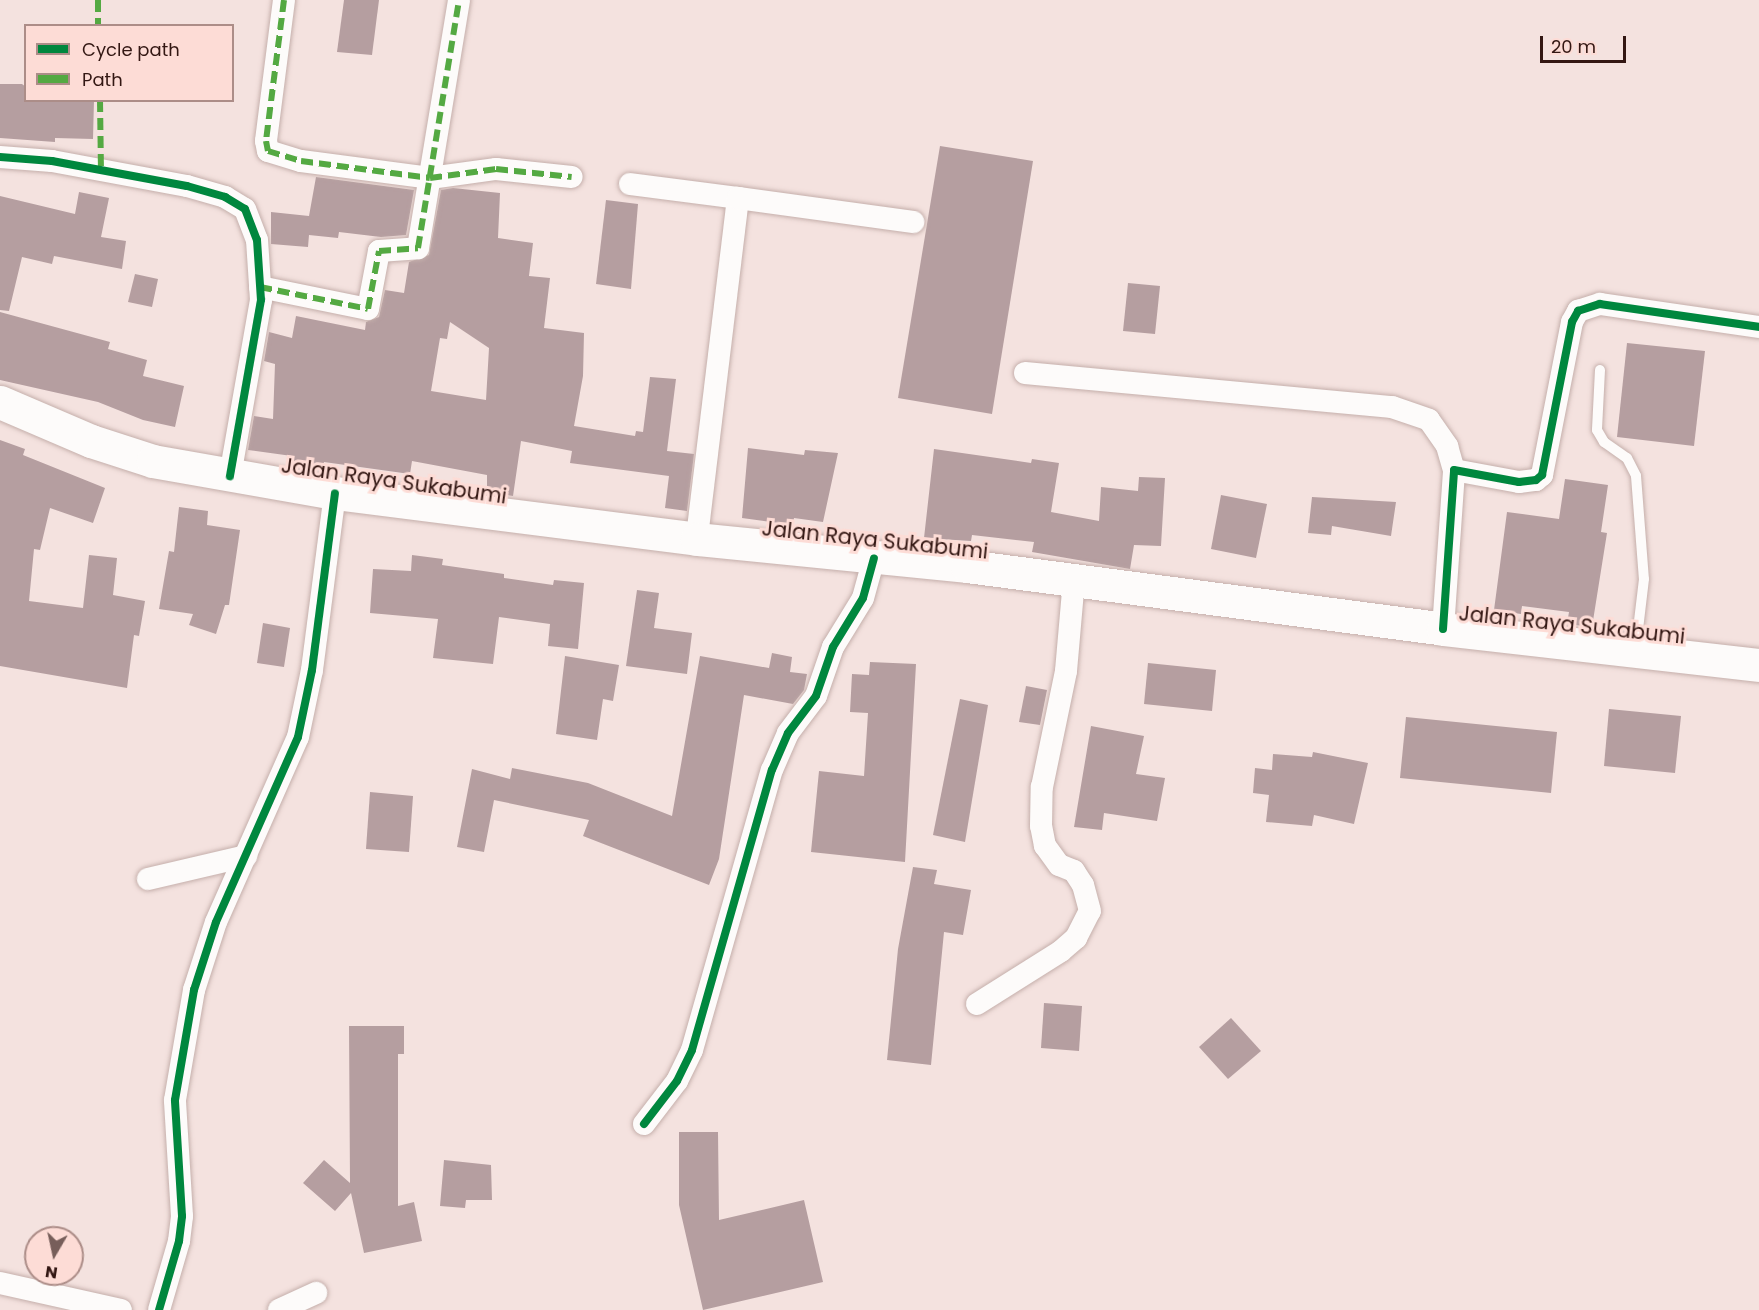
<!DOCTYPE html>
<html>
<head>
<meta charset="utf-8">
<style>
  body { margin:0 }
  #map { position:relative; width:1759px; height:1310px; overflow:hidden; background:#f4e2df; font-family:Poppins,sans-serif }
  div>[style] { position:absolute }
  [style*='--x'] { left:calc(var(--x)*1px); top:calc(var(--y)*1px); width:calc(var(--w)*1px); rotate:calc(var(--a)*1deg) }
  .building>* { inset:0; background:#b59ea0 }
  .roads { filter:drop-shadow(0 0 2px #c5afab) drop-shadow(0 0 2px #c5afab) }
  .lane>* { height:10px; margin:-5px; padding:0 5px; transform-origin:5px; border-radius:5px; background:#fdfbfa }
  .street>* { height:22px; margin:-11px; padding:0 11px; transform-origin:11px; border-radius:11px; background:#fdfbfa }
  .highway>* { height:33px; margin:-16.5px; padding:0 16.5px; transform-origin:16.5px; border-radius:16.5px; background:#fdfbfa }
  .quiet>* { height:6px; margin-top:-3px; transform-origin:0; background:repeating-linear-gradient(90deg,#54a942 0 12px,transparent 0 18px) }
  .cycleway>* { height:8px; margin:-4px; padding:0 4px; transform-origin:4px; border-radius:4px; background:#00873e }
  span { translate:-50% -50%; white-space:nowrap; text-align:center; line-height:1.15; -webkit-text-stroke:6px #fddcd6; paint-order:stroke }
  .street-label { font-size:21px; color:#331713 }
  .legend { position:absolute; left:24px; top:24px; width:210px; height:78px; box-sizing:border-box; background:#fddcd6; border:2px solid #ac8d88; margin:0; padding:8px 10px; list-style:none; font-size:18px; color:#331713 }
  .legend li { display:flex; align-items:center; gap:12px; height:30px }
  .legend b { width:30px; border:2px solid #ac8d88 }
  .north { position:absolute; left:24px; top:1226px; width:60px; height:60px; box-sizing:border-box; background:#fddcd6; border:2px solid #ac8d88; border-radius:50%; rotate:189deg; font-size:16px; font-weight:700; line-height:24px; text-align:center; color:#331713 }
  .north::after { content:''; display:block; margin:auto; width:21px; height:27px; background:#775e5a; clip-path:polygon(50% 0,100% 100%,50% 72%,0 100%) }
  .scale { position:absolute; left:1540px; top:36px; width:86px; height:27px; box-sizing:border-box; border:3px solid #331713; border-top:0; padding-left:8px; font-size:18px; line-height:21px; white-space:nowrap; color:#331713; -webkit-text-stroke:4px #fddcd6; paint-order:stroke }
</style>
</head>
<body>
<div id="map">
  <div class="building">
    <i style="clip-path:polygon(344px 0,379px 0,372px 55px,337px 52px)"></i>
    <i style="clip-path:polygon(0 84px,22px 84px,26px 87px,26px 100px,94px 100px,93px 139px,55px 138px,55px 142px,0 138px)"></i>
    <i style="clip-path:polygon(940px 146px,1033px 161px,992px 414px,898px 398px)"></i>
    <i style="clip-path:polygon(316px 177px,414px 190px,406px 235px,381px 237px,339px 232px,338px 238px,309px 235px,308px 247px,271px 244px,271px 212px,309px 216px)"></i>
    <i style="clip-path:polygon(evenodd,453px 188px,500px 193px,498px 238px,533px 243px,529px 276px,550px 278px,544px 328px,584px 333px,583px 376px,574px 426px,635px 436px,636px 431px,643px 432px,650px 377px,676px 379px,667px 451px,694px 454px,687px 511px,665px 508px,669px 476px,570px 463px,572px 451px,521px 441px,513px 496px,487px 492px,487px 475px,412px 461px,410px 474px,324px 462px,322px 470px,290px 462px,292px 456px,248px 450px,254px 416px,273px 419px,275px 364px,264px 361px,269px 332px,292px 338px,296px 316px,365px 330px,366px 322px,379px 317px,385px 290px,404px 293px,409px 262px,429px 255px,441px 190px,453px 188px,450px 322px,489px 348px,486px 400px,431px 391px,440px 338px,447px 339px,450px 322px)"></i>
    <i style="clip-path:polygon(79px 192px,109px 198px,101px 237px,126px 241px,122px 269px,54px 256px,52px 264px,22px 257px,9px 311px,0 310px,0 196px,75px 214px)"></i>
    <i style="clip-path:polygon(606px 200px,638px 204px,631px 289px,596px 284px)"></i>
    <i style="clip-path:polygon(135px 274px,158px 279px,152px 307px,128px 302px)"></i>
    <i style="clip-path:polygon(1128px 283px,1160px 286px,1155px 334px,1123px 331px)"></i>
    <i style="clip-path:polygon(0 312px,110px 342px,108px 349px,147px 360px,143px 376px,184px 386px,175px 427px,143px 420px,98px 402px,0 380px)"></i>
    <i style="clip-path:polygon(1627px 343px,1705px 351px,1694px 446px,1617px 437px)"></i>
    <i style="clip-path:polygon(0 440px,25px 449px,23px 455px,105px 488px,93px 523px,50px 508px,40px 550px,34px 549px,29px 601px,83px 608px,89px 555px,117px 558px,113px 595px,145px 601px,139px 636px,134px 635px,127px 688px,0 666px)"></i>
    <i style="clip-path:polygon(748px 448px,804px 455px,805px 450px,838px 453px,823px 522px,794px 518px,793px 525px,742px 518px)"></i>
    <i style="clip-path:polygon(934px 449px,1031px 463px,1032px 459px,1059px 463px,1051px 512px,1099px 521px,1101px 487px,1138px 491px,1139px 477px,1165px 478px,1161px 546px,1134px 545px,1130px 569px,1032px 552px,1034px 542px,972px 535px,971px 541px,924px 538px)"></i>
    <i style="clip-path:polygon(1565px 479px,1608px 485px,1601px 532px,1607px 533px,1592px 627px,1567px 624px,1569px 612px,1522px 606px,1521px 614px,1494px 610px,1507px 512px,1559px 519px)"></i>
    <i style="clip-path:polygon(1221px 495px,1267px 504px,1256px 558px,1211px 549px)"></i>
    <i style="clip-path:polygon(1312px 497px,1396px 502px,1391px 536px,1332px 526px,1331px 535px,1308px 533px)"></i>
    <i style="clip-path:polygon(179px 507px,208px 511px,207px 525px,240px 530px,229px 605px,225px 605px,216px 634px,189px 625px,193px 614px,159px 609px,169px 551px,174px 552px)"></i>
    <i style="clip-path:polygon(412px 555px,443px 559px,442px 565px,504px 574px,504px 578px,553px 585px,554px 580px,584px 583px,578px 649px,548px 646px,550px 624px,499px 617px,493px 664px,433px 658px,438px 619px,370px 613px,373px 569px,411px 571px)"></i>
    <i style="clip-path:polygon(637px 590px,659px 593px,654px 628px,692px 633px,687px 674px,626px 666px)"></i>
    <i style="clip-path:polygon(263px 623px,290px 628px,284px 667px,257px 663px)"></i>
    <i style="clip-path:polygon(772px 653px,792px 657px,790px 672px,807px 674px,804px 690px,793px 704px,744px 695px,719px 859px,709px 885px,583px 836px,589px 820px,494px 800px,484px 852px,457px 847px,472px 769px,510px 779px,512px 768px,588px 783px,672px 816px,700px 656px,769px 668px)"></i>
    <i style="clip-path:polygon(565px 656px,619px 665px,613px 701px,603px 699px,597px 740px,556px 734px)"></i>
    <i style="clip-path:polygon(870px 662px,916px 664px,905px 862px,811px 852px,819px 771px,864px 776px,868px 713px,850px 712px,852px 674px,869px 675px)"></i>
    <i style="clip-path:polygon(1148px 663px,1216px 670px,1212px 711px,1144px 704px)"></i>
    <i style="clip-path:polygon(1026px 686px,1047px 690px,1040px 725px,1019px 722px)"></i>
    <i style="clip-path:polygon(960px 699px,988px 705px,965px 842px,933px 835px)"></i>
    <i style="clip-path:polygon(1609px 709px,1681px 716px,1675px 773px,1604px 766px)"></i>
    <i style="clip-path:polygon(1406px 717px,1557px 732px,1551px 793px,1400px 778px)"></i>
    <i style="clip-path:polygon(1091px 726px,1144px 736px,1136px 774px,1165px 778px,1157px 821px,1104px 813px,1102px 830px,1074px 827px)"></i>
    <i style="clip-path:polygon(1313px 752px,1368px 763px,1354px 824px,1314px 815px,1312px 826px,1266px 822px,1269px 795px,1253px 793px,1255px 768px,1272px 770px,1273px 754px,1312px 757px)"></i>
    <i style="clip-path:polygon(370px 792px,413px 796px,409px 852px,366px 849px)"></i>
    <i style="clip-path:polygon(913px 867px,937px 870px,934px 884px,971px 890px,963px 935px,944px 932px,931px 1065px,887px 1060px,898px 949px)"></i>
    <i style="clip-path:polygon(1044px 1003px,1082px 1006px,1079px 1051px,1041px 1048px)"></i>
    <i style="clip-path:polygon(1231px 1018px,1261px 1051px,1228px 1079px,1199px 1047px)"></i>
    <i style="clip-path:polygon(349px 1026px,404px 1026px,404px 1054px,398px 1054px,398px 1206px,414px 1202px,422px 1241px,364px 1253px,351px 1193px,335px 1211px,303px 1183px,324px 1160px,350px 1183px)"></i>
    <i style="clip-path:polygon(679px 1132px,718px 1132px,719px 1220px,804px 1200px,823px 1282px,703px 1310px,679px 1205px)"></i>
    <i style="clip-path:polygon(444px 1160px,491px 1165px,492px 1200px,466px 1200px,465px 1208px,440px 1206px)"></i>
  </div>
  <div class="roads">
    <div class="lane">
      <i style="--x:1600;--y:370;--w:60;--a:92.9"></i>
      <i style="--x:1597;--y:430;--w:14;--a:60"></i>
      <i style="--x:1604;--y:442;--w:28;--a:35"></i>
      <i style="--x:1627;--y:458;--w:20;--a:63"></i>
      <i style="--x:1636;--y:476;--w:103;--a:85.6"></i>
      <i style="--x:1644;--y:579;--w:67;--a:96.8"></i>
    </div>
    <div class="street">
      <i style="--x:284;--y:0;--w:142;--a:97.3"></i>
      <i style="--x:266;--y:141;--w:10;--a:79"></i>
      <i style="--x:268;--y:151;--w:34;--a:17"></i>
      <i style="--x:301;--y:161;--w:130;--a:7.5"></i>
      <i style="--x:430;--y:178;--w:67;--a:-7.8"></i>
      <i style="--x:496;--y:169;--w:76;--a:6"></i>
      <i style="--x:0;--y:157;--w:52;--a:4.4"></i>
      <i style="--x:52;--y:161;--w:137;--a:10.5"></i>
      <i style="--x:187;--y:186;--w:40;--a:16"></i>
      <i style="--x:225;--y:197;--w:23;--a:31"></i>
      <i style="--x:245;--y:209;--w:33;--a:69"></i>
      <i style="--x:257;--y:240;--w:60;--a:86.2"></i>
      <i style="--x:261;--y:300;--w:179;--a:100"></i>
      <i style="--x:630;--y:184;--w:109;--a:7.4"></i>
      <i style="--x:738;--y:198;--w:343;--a:96.9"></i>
      <i style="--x:738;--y:198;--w:177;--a:7.8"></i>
      <i style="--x:260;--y:287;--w:110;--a:11.5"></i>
      <i style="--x:368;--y:309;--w:59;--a:-79.3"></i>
      <i style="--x:379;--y:251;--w:39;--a:-4"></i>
      <i style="--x:418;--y:248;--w:251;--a:-80.6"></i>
      <i style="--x:1025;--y:373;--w:369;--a:5.3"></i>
      <i style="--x:1392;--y:407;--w:39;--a:19"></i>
      <i style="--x:1429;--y:420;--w:32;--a:55"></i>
      <i style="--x:1447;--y:446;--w:25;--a:74"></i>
      <i style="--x:1443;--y:629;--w:159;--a:-86"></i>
      <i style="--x:1454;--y:470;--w:66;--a:10.5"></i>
      <i style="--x:1519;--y:482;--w:17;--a:-7"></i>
      <i style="--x:1536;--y:480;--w:8;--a:-40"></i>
      <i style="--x:1542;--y:475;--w:156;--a:-78.9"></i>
      <i style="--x:1572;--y:322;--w:13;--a:-61"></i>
      <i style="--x:1578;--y:311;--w:23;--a:-18"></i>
      <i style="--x:1600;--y:304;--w:161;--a:8.2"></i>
      <i style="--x:148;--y:879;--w:101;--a:-13.2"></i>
      <i style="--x:977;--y:1004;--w:99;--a:-32.2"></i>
      <i style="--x:1061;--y:951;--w:20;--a:-41"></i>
      <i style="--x:1076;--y:938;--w:30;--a:-63"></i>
      <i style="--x:1090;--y:911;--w:27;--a:-105"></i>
      <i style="--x:1083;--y:885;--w:17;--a:-123"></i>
      <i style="--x:1074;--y:871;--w:16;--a:-158"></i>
      <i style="--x:1059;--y:865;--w:24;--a:-126"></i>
      <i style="--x:1045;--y:846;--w:20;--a:-101"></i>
      <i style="--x:1041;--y:826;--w:39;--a:-89"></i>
      <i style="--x:1042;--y:787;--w:118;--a:-78.3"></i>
      <i style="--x:1066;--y:671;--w:91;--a:-85"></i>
      <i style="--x:644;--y:1124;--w:54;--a:-52.5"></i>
      <i style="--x:677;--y:1081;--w:34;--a:-64"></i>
      <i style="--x:692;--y:1050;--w:291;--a:-74.1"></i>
      <i style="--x:772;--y:770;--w:40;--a:-66.6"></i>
      <i style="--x:788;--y:733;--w:46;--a:-52.9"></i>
      <i style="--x:816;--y:696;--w:52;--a:-70.9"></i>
      <i style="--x:833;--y:647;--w:57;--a:-58.5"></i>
      <i style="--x:863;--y:598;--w:41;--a:-74.6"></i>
      <i style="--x:0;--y:1283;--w:124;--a:12.6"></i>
      <i style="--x:159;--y:1310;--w:72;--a:-73.8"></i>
      <i style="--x:179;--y:1241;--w:25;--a:-83"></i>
      <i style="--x:182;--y:1216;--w:116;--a:-93.5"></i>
      <i style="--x:175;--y:1100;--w:112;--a:-80.2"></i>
      <i style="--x:194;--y:990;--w:71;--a:-72.1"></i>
      <i style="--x:216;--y:922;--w:202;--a:-66.1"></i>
      <i style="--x:298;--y:737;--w:68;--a:-78.2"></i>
      <i style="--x:312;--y:670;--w:178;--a:-82.6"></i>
      <i style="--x:279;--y:1310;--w:41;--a:-24.7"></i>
    </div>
    <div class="highway">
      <i style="--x:0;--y:402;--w:99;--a:23.2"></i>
      <i style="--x:91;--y:441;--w:65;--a:17.9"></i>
      <i style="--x:153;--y:461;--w:185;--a:10"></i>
      <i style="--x:335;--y:493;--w:365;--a:7.2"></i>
      <i style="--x:697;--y:539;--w:271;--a:5.7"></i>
      <i style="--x:967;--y:566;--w:480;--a:7.5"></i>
      <i style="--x:1443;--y:629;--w:318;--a:6.5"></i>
    </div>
  </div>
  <div class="quiet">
    <i style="--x:98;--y:0;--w:26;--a:90"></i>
    <i style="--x:284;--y:0;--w:142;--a:97.3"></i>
    <i style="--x:266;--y:141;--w:10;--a:79"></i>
    <i style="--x:268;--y:151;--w:34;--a:17"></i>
    <i style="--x:301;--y:161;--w:130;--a:7.5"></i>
    <i style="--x:430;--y:178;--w:67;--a:-7.8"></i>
    <i style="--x:496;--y:169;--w:76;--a:6"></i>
    <i style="--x:100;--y:100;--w:70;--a:89.2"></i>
    <i style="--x:260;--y:287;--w:110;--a:11.5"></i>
    <i style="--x:368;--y:309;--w:59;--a:-79.3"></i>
    <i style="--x:379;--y:251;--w:39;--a:-4"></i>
    <i style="--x:418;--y:248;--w:251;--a:-80.6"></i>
  </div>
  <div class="cycleway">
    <i style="--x:0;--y:157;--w:52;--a:4.4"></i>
    <i style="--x:52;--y:161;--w:137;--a:10.5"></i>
    <i style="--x:187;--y:186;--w:40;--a:16"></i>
    <i style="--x:225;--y:197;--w:23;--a:31"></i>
    <i style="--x:245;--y:209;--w:33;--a:69"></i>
    <i style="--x:257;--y:240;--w:60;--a:86.2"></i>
    <i style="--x:261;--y:300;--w:179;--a:100"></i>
    <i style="--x:1443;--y:629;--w:159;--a:-86"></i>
    <i style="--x:1454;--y:470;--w:66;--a:10.5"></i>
    <i style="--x:1519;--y:482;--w:17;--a:-7"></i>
    <i style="--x:1536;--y:480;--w:8;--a:-40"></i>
    <i style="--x:1542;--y:475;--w:156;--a:-78.9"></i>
    <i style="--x:1572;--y:322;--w:13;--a:-61"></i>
    <i style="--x:1578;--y:311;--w:23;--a:-18"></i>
    <i style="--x:1600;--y:304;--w:161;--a:8.2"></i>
    <i style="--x:644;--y:1124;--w:54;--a:-52.5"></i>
    <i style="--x:677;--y:1081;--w:34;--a:-64"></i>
    <i style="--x:692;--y:1050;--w:291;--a:-74.1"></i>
    <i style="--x:772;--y:770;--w:40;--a:-66.6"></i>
    <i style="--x:788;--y:733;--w:46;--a:-52.9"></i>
    <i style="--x:816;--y:696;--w:52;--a:-70.9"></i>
    <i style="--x:833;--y:647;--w:57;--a:-58.5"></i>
    <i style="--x:863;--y:598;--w:41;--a:-74.6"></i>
    <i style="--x:159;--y:1310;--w:72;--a:-73.8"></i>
    <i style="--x:179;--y:1241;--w:25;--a:-83"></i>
    <i style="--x:182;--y:1216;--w:116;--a:-93.5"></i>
    <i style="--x:175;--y:1100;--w:112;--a:-80.2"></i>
    <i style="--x:194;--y:990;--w:71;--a:-72.1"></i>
    <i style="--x:216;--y:922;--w:202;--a:-66.1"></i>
    <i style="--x:298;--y:737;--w:68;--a:-78.2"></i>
    <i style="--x:312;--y:670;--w:178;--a:-82.6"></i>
  </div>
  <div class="street-label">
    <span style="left:394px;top:481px;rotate:8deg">Jalan Raya Sukabumi</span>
    <span style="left:875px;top:540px;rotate:6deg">Jalan Raya Sukabumi</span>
    <span style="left:1572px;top:625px;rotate:6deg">Jalan Raya Sukabumi</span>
  </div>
  <ul class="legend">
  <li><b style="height:8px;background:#00873e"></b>Cycle path</li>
  <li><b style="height:8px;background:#54a942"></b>Path</li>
  </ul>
  <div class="north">N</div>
  <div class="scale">20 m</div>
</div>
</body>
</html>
